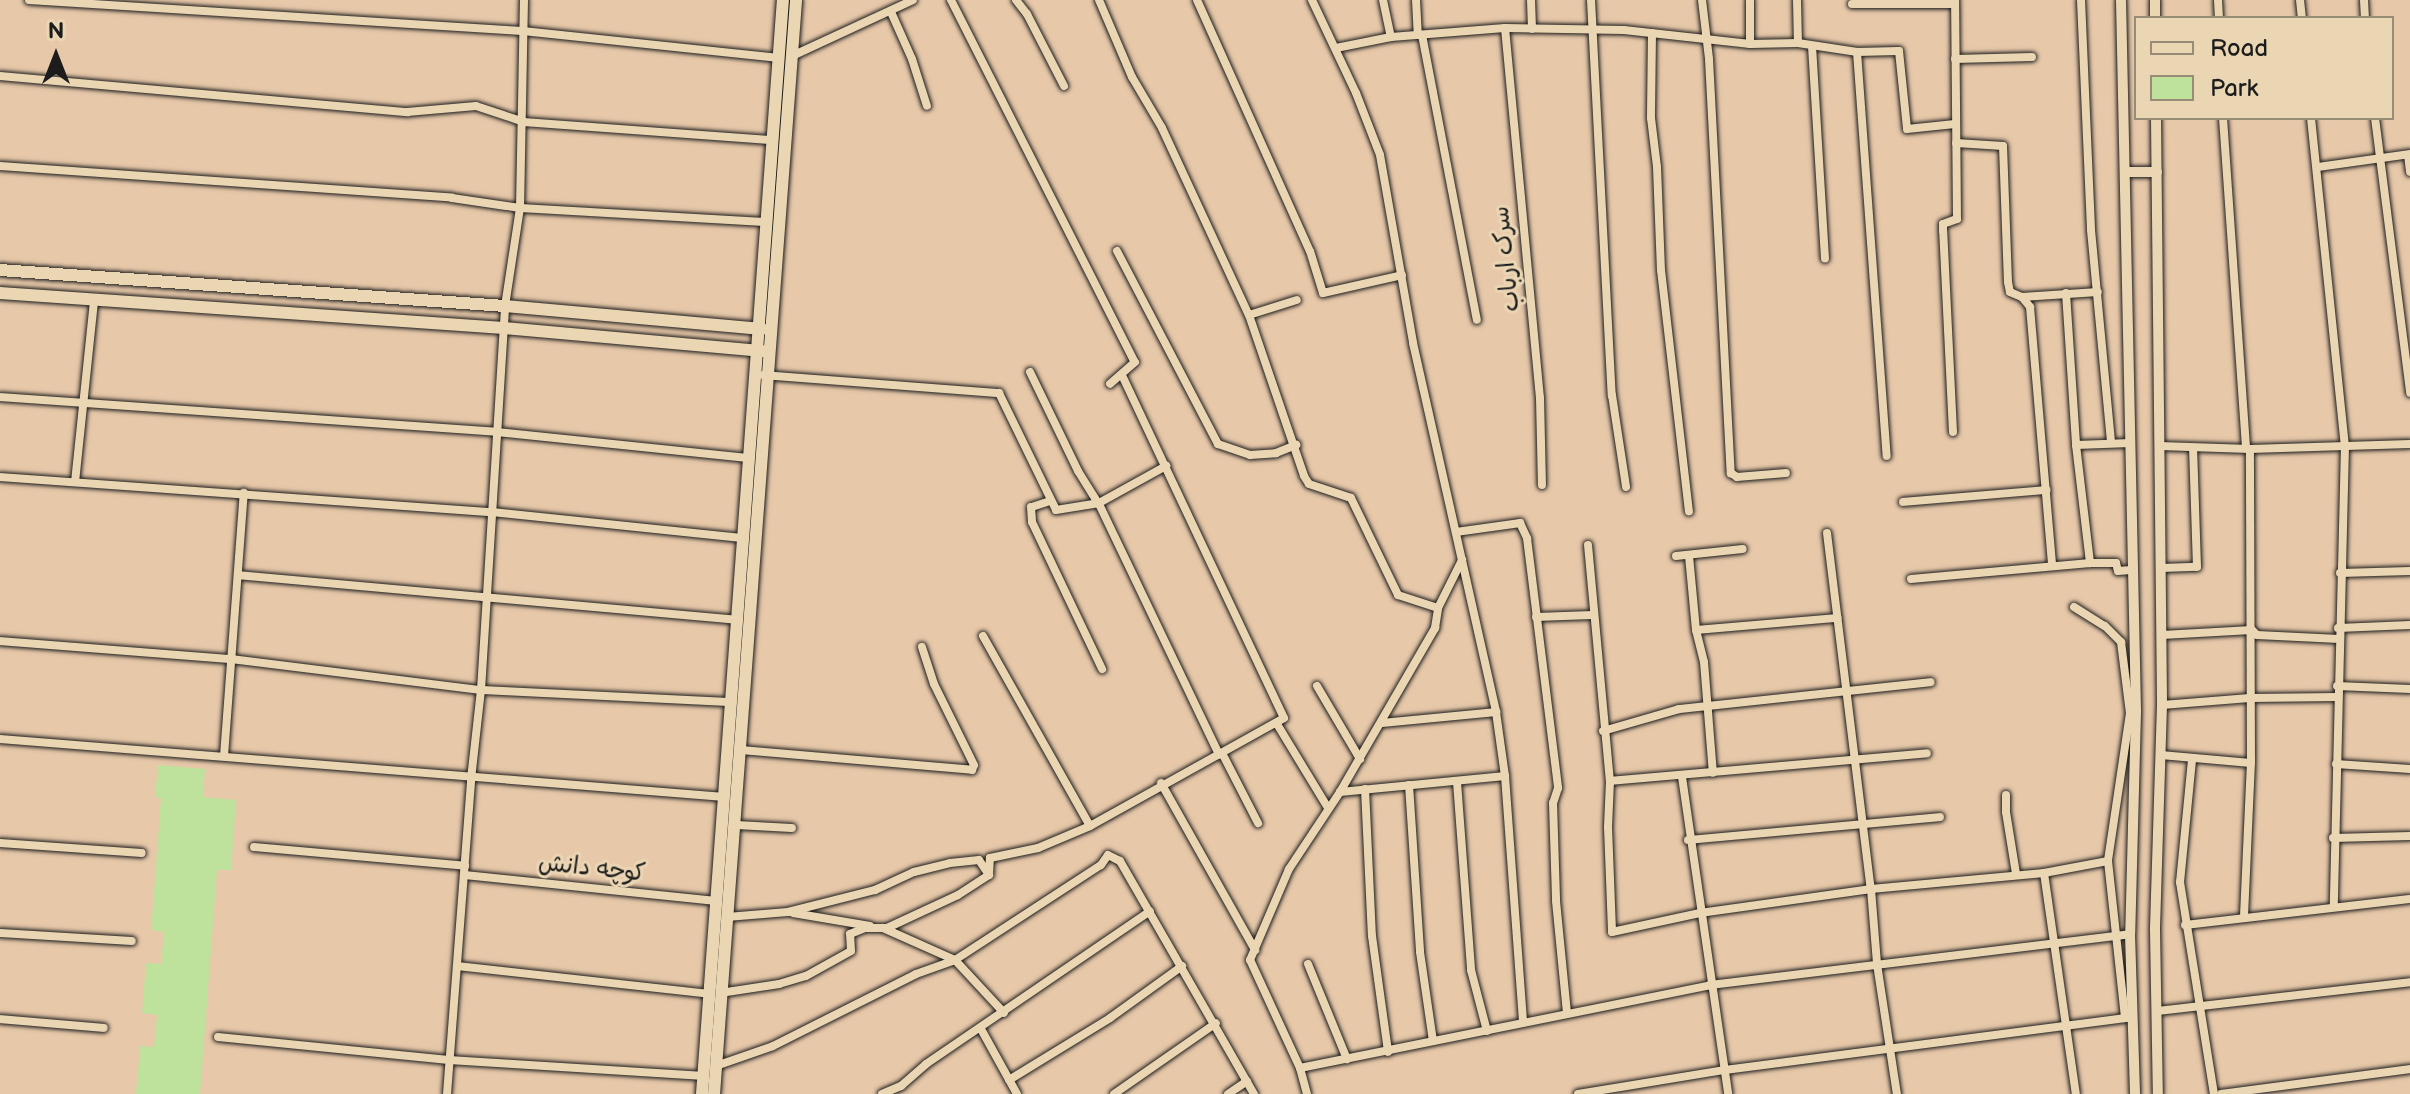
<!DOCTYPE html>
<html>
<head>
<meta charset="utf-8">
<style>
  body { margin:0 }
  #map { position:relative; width:2410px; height:1094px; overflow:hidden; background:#e7c8a9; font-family:"Balsamiq Sans","Playpen Sans Arabic",sans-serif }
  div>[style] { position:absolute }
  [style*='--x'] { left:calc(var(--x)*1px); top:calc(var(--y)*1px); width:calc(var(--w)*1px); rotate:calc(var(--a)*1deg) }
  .green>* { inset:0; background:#bee19b }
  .roads { filter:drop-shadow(0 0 2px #1c1c1c) drop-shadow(0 0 2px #1c1c1c) }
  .minor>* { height:8px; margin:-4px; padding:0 4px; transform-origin:4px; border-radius:4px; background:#ebd6b4 }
  .tertiary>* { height:10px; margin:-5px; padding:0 5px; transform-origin:5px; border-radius:5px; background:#ebd6b4 }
  .secondary>* { height:12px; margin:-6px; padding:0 6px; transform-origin:6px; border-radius:6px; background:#ebd6b4 }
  span { translate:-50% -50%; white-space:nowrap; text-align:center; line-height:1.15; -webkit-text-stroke:6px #ebd6b4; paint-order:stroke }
  .street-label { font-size:24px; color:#1c1c1c }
  .legend { position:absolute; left:2134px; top:16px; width:260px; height:104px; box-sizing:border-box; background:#ebd6b4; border:2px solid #988c77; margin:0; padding:10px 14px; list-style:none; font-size:24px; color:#1c1c1c }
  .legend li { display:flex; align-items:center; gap:16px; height:40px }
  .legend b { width:40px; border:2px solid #988c77 }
  .north { position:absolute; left:16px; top:16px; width:80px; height:80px; -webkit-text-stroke:6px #ebd6b4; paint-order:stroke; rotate:0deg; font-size:22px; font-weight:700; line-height:32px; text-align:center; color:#1c1c1c }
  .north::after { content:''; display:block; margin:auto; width:28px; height:36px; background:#1c1c1c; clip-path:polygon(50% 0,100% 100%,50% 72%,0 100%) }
</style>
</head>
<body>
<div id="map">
  <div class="green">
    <i style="clip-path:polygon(158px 765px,205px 769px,203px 797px,236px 800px,231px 870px,217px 870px,200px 1094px,136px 1094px,140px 1046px,154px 1047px,157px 1015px,142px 1013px,146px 963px,161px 964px,164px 932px,151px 930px,161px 798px,155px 797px)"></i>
  </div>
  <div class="roads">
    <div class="minor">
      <i style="--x:29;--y:0;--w:494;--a:3.6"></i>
      <i style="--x:522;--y:31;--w:257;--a:6"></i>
      <i style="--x:951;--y:0;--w:406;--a:63.1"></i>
      <i style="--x:1135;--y:362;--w:33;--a:139"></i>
      <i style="--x:1016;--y:0;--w:18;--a:52"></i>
      <i style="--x:1027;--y:14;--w:81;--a:62.8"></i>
      <i style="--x:1099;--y:0;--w:84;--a:66.8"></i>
      <i style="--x:1132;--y:77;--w:59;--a:59.5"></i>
      <i style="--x:1162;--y:128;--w:206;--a:65.1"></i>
      <i style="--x:1249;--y:315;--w:170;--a:71.1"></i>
      <i style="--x:1304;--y:476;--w:9;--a:58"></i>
      <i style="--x:1309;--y:484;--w:44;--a:18.4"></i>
      <i style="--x:1351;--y:498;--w:108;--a:64.1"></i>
      <i style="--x:1398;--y:595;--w:42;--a:18"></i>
      <i style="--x:1197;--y:0;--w:275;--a:65.8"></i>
      <i style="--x:1310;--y:251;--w:44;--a:72.8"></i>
      <i style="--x:1323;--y:293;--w:81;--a:-12.8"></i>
      <i style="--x:1312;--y:0;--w:103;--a:64.7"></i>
      <i style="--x:1356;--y:93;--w:66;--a:68.8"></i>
      <i style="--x:1380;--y:155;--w:191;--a:80"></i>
      <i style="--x:1413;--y:343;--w:378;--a:77.3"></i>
      <i style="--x:1496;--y:712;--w:65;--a:82"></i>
      <i style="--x:1505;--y:776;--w:247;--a:85.8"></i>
      <i style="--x:1383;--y:0;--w:38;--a:78"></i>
      <i style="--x:1416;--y:0;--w:35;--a:87"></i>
      <i style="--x:1531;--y:0;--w:29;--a:88"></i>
      <i style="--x:1591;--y:0;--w:396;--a:87"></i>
      <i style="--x:1612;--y:395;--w:93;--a:81.3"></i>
      <i style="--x:1702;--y:0;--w:59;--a:83.2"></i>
      <i style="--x:1709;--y:59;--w:415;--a:87"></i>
      <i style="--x:1731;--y:473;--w:7;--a:34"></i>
      <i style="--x:1737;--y:477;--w:49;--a:-4.7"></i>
      <i style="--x:1750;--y:0;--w:44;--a:90"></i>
      <i style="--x:1797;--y:0;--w:43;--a:88.7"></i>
      <i style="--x:2081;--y:0;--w:230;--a:87.5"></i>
      <i style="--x:2091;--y:230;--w:213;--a:84.6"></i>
      <i style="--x:2218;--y:0;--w:18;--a:87"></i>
      <i style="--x:2300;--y:0;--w:18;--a:84"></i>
      <i style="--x:2364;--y:0;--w:18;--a:87"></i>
      <i style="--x:1852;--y:4;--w:103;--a:0"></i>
      <i style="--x:891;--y:12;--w:51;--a:65.9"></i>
      <i style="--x:912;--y:59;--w:49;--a:72.3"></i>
      <i style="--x:1505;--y:28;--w:372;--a:84.6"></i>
      <i style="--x:1540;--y:398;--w:87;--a:88.7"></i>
      <i style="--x:1652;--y:33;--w:85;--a:90.7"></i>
      <i style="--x:1651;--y:118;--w:49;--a:83"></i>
      <i style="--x:1657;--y:167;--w:103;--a:87.8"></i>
      <i style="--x:1661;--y:270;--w:243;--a:83.4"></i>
      <i style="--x:1422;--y:35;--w:290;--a:79.1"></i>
      <i style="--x:1812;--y:46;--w:213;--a:86.5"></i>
      <i style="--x:1336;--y:48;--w:56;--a:-11.3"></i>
      <i style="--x:1391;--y:37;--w:114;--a:-4.5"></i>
      <i style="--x:1505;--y:28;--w:119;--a:1"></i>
      <i style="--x:1624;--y:30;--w:127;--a:6.3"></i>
      <i style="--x:1750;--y:44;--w:48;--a:-1.2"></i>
      <i style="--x:1798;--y:43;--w:60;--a:8.7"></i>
      <i style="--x:1857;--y:52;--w:42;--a:-1.4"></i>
      <i style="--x:1899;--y:51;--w:78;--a:84.1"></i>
      <i style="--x:1907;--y:129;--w:48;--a:-5.9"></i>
      <i style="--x:1857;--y:52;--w:405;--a:85.8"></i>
      <i style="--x:792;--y:56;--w:133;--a:-24.8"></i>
      <i style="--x:1955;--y:59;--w:77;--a:-1.5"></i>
      <i style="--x:0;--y:76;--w:409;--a:5.1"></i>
      <i style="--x:407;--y:112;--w:69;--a:-5"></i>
      <i style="--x:476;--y:106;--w:51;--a:18.4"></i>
      <i style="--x:524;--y:122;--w:249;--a:4.2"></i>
      <i style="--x:2223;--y:118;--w:331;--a:86"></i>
      <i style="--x:2311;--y:118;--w:330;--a:84.1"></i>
      <i style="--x:2345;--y:446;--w:461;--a:91.4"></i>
      <i style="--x:2375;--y:118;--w:277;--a:82.7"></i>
      <i style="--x:1956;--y:143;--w:47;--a:3.7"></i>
      <i style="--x:2003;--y:146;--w:136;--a:87.9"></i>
      <i style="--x:2008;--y:282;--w:10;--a:79"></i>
      <i style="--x:2010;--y:292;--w:13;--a:23"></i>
      <i style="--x:2022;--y:297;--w:13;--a:51"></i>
      <i style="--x:2030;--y:307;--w:260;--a:85.1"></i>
      <i style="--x:2408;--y:155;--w:17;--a:83"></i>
      <i style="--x:0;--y:166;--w:453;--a:4"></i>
      <i style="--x:452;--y:198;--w:69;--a:8.4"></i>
      <i style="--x:520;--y:208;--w:245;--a:3.3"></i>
      <i style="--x:2318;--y:167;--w:93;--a:-8"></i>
      <i style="--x:1117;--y:251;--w:218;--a:62.4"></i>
      <i style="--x:1218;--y:444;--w:34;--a:19"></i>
      <i style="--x:1250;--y:455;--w:26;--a:-4"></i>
      <i style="--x:1276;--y:453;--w:22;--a:-22"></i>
      <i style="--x:2066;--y:293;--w:152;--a:86.2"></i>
      <i style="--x:2076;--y:445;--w:119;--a:83.2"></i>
      <i style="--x:2022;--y:297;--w:76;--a:-3.8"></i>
      <i style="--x:1249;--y:315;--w:50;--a:-17.4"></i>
      <i style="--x:1030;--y:372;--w:110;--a:64.1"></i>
      <i style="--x:1078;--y:471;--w:39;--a:58"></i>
      <i style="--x:1099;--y:504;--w:278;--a:64.4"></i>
      <i style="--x:763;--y:375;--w:237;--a:4.4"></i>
      <i style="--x:999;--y:393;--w:130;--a:64"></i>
      <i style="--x:1056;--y:510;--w:44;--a:-9.2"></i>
      <i style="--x:1099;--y:503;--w:77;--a:-28.9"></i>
      <i style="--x:0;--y:397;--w:497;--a:4"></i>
      <i style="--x:496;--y:432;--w:254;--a:5.9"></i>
      <i style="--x:1953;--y:432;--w:201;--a:-92.8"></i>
      <i style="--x:1943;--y:231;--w:7;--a:-90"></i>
      <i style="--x:1943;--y:224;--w:15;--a:-20"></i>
      <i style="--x:1957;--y:219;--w:219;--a:-90.5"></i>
      <i style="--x:2076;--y:445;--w:55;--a:-2.1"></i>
      <i style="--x:2160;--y:446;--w:90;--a:1.9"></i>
      <i style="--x:2250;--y:449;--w:160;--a:-1.8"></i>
      <i style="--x:0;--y:477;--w:492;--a:4.1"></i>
      <i style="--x:491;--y:512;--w:253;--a:5.9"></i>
      <i style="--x:75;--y:482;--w:183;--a:-84"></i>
      <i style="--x:1050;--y:501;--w:20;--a:162"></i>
      <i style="--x:1031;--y:507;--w:15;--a:86"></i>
      <i style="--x:1032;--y:522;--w:163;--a:64.5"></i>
      <i style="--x:1903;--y:502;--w:144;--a:-4.8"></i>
      <i style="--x:1456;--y:532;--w:65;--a:-8"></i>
      <i style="--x:1520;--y:523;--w:17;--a:65"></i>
      <i style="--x:1527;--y:538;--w:252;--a:82.9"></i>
      <i style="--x:1558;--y:788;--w:16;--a:108"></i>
      <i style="--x:1553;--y:803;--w:98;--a:88.2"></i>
      <i style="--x:1556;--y:901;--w:113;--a:84.4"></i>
      <i style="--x:1827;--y:533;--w:359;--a:83"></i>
      <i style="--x:1871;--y:889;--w:75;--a:85.4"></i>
      <i style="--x:1877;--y:964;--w:132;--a:81.3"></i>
      <i style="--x:1588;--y:545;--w:237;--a:84.7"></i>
      <i style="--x:1610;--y:781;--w:46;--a:92.5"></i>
      <i style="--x:1608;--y:827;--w:105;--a:87.8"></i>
      <i style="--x:1612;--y:932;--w:90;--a:-12.2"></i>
      <i style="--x:1700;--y:913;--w:173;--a:-8"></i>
      <i style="--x:1871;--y:889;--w:174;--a:-5.3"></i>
      <i style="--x:2044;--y:873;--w:65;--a:-10.6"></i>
      <i style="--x:1676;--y:556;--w:67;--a:-6"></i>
      <i style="--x:1689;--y:556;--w:74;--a:84.6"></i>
      <i style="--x:1696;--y:630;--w:33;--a:76"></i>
      <i style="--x:1704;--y:662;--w:111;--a:85.4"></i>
      <i style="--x:2161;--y:568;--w:36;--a:-2"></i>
      <i style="--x:2197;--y:567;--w:119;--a:-91.9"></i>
      <i style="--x:2340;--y:573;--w:70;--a:-1.6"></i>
      <i style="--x:238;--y:575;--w:502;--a:5.14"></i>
      <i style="--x:1911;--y:579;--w:180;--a:-5.1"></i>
      <i style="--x:2090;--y:563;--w:26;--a:0"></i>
      <i style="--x:2116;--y:563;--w:8;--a:76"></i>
      <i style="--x:2118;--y:571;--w:13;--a:-4"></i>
      <i style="--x:2074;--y:607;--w:36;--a:32"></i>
      <i style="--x:2105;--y:626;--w:23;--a:45"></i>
      <i style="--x:2121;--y:642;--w:72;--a:82.8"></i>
      <i style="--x:2130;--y:713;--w:150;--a:98.5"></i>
      <i style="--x:2108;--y:861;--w:158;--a:83.8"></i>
      <i style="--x:1536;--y:617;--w:56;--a:-2"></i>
      <i style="--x:2338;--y:628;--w:72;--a:-2.4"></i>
      <i style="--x:1696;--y:630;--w:142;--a:-4.9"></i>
      <i style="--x:2162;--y:635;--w:90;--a:-3.2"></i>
      <i style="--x:2252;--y:630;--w:7;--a:45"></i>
      <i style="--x:2257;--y:635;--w:82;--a:2.8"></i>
      <i style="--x:983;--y:636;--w:218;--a:60.6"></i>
      <i style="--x:0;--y:641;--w:232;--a:4.5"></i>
      <i style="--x:231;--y:659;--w:252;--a:7.1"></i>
      <i style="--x:481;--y:690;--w:249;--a:2.8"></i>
      <i style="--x:1317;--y:686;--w:85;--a:59.5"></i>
      <i style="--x:2337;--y:686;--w:73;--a:2.4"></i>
      <i style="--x:2162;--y:705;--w:88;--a:-4.5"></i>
      <i style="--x:2250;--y:698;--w:88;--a:-0.7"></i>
      <i style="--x:1382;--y:723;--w:115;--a:-5.5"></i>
      <i style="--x:1277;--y:724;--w:98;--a:58.7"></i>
      <i style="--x:1603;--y:731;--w:79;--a:-16.1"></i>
      <i style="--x:1679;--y:709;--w:253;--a:-6.1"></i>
      <i style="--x:0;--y:739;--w:727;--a:4.57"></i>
      <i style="--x:741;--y:750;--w:232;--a:4.9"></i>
      <i style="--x:972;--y:770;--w:5;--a:-68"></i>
      <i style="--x:974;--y:765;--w:90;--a:-116.3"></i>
      <i style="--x:934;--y:684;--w:39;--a:-108"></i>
      <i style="--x:1222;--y:753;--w:79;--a:62.8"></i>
      <i style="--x:2161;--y:755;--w:90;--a:5.1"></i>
      <i style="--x:224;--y:756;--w:264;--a:-85.7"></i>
      <i style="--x:2192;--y:760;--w:123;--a:95.6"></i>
      <i style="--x:2180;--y:882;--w:215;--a:80.9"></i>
      <i style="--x:2336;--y:764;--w:74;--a:3.9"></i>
      <i style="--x:1682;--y:777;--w:320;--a:81.7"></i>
      <i style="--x:1610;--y:781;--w:318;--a:-5"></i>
      <i style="--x:1457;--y:782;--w:189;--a:85.7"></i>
      <i style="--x:1471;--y:970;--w:63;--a:75.3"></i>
      <i style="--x:1161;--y:783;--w:192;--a:60.6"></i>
      <i style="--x:1409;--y:785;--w:167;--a:86.2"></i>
      <i style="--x:1420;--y:952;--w:90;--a:81.7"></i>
      <i style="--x:1365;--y:789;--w:147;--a:87.3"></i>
      <i style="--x:1372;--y:936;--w:117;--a:82.1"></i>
      <i style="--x:1340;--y:792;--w:166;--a:-5.5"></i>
      <i style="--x:2006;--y:795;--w:17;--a:90"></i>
      <i style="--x:2006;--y:812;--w:63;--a:80.8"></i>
      <i style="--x:736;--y:825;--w:56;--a:3.1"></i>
      <i style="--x:2333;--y:838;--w:77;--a:-1.5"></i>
      <i style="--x:1688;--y:840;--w:253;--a:-5.2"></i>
      <i style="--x:0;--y:843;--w:142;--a:4"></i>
      <i style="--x:254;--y:847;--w:212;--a:5.1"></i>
      <i style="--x:2044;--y:873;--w:223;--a:81.8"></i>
      <i style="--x:464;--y:875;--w:252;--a:5.9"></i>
      <i style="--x:793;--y:913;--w:78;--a:9.6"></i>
      <i style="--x:2244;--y:916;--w:153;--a:-87.4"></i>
      <i style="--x:2251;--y:763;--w:314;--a:-90.2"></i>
      <i style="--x:727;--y:917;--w:61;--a:-4.7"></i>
      <i style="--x:788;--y:912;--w:90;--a:-14.2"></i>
      <i style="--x:875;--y:890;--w:43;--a:-24.8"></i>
      <i style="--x:914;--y:872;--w:37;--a:-14"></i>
      <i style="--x:950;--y:863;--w:29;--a:-6"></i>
      <i style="--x:979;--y:860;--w:18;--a:56"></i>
      <i style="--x:2185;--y:925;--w:226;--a:-6.6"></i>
      <i style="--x:883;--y:928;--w:79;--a:24"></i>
      <i style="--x:955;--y:960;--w:72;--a:47.2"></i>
      <i style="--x:0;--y:933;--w:132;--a:3.5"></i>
      <i style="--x:1308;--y:964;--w:103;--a:67.7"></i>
      <i style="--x:457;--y:966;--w:254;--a:6.3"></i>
      <i style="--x:720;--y:993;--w:60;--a:-8.7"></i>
      <i style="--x:779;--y:984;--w:28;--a:-17"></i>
      <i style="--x:806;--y:976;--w:51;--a:-29.1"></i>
      <i style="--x:851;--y:951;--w:17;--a:-93"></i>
      <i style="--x:850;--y:934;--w:16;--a:-22"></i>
      <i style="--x:865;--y:928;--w:22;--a:0"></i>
      <i style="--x:887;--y:928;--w:78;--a:-24.9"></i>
      <i style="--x:958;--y:895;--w:37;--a:-33"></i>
      <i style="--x:989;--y:875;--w:17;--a:-87"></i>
      <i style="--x:990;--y:858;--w:49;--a:-11.8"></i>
      <i style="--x:1038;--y:848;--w:56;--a:-22.9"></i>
      <i style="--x:1090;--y:826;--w:222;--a:-29.1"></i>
      <i style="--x:1284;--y:718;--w:377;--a:-115.3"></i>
      <i style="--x:2157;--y:1011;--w:255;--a:-6.5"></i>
      <i style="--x:0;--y:1019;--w:104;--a:4.9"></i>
      <i style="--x:981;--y:1029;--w:74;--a:61"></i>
      <i style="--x:218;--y:1037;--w:232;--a:5.7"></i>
      <i style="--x:449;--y:1060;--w:256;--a:3.6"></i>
      <i style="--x:716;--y:1066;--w:60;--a:-19.3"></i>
      <i style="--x:773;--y:1046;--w:160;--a:-26.7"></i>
      <i style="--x:916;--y:974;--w:41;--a:-19.7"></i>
      <i style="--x:955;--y:960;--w:174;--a:-33.1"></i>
      <i style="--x:1101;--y:865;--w:12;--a:-55"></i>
      <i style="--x:1108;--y:855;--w:13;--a:27"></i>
      <i style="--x:1120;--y:861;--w:269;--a:60.1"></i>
      <i style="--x:1300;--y:1068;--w:418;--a:-11.4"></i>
      <i style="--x:1710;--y:985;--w:423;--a:-6.9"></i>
      <i style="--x:1009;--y:1080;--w:119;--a:-31.5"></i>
      <i style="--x:1110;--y:1018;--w:89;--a:-35.8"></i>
      <i style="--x:447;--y:1094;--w:316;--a:-85.6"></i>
      <i style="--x:471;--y:779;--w:90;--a:-83.6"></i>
      <i style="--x:481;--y:690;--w:385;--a:-86.4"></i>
      <i style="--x:505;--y:306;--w:99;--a:-81.3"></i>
      <i style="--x:520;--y:208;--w:208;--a:-88.9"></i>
      <i style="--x:882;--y:1094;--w:21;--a:-23"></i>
      <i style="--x:901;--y:1086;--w:33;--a:-41"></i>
      <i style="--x:926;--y:1064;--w:271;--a:-34.3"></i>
      <i style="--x:1114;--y:1094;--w:124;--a:-34.8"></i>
      <i style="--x:1228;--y:1094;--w:23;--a:-34"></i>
      <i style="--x:1307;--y:1094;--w:27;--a:-105"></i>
      <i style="--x:1300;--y:1068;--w:119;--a:-114.8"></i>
      <i style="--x:1250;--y:960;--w:99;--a:-66.8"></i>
      <i style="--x:1289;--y:869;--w:92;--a:-56.5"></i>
      <i style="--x:1340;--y:792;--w:190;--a:-59.9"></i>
      <i style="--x:1435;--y:628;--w:20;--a:-81"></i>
      <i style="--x:1438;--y:608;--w:54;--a:-63.4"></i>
      <i style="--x:1578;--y:1094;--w:149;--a:-9.3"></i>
      <i style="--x:1725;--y:1070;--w:410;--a:-7.4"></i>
      <i style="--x:2221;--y:1094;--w:191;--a:-7.5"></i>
    </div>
    <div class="tertiary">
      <i style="--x:2121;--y:0;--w:712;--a:88.79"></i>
      <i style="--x:2136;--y:712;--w:222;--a:91.5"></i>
      <i style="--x:2130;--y:934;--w:160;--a:88.2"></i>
      <i style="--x:2155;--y:0;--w:18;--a:90"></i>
      <i style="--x:2156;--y:118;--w:587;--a:89.41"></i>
      <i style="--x:2162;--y:705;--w:225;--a:91.8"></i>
      <i style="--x:2155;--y:930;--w:164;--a:89"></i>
      <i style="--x:2125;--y:172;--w:32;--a:0"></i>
    </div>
    <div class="secondary">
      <i style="--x:0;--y:270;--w:506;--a:4.08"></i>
      <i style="--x:505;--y:306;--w:258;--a:5.1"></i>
      <i style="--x:0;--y:293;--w:505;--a:3.97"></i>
      <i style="--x:504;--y:328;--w:260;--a:5.1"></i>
      <i style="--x:702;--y:1094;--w:1097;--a:-85.77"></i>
      <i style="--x:714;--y:1094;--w:1097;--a:-85.71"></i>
    </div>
  </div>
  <div class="street-label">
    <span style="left:1506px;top:259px;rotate:-96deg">سرک ارباب</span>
    <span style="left:592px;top:868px;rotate:6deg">کوچه دانش</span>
  </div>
  <ul class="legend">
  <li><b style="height:10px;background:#ebd6b4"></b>Road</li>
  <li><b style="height:22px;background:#bee19b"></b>Park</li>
  </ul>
  <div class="north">N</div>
</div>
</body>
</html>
